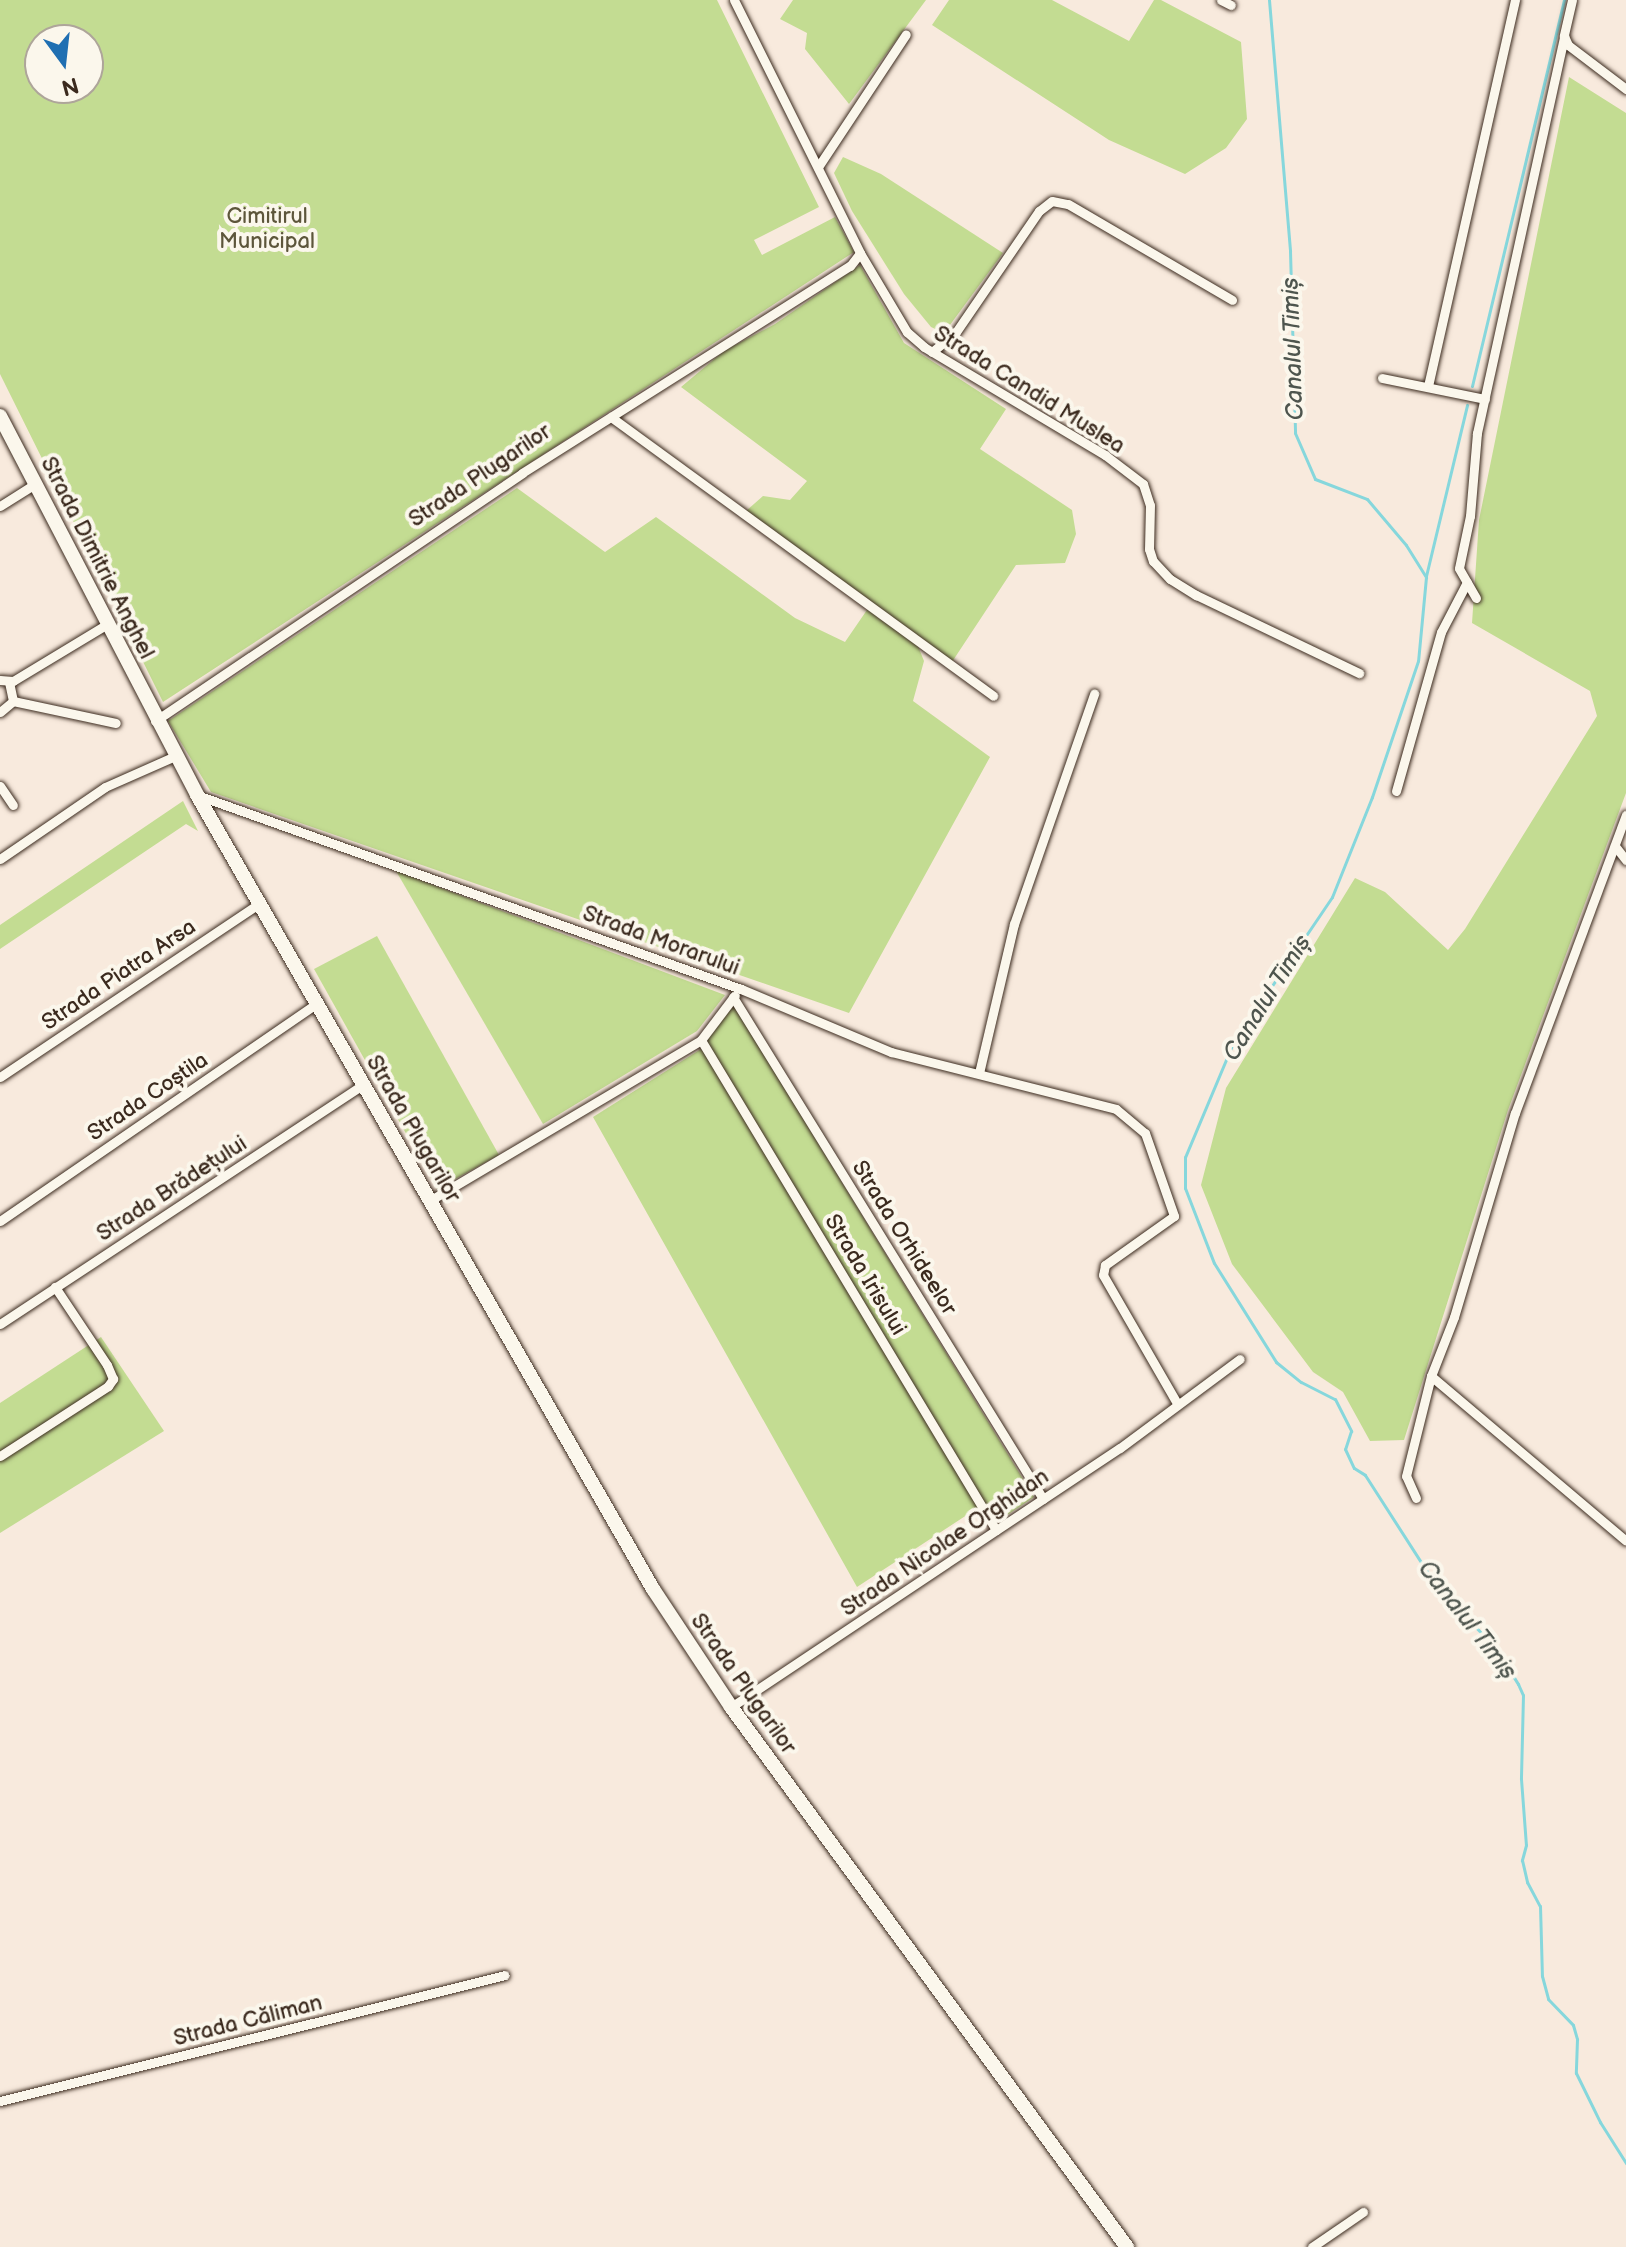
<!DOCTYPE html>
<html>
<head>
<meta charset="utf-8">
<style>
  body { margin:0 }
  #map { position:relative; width:1626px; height:2247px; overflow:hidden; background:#f8eadd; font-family:"Balsamiq Sans",sans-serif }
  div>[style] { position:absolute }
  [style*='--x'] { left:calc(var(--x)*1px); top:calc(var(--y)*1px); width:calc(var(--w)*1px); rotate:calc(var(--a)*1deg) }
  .green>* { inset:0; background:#c3dc92 }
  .stream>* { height:3px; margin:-1.5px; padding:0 1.5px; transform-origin:1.5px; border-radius:1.5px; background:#86d7dc }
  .roads { filter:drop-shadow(0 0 2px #3b2a1e) drop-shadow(0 0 2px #3b2a1e) }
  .street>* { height:9px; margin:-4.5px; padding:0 4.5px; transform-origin:4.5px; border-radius:4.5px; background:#fbf7ec }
  .secondary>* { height:14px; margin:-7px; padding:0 7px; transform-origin:7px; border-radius:7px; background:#fbf7ec }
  span { translate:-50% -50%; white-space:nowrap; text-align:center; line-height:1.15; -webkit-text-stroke:8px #fbf7ec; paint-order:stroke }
  .park-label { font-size:22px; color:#5d563b }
  .street-label { font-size:22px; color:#3b2a1e }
  .water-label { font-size:24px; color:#4e554e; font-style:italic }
  .north { position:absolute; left:24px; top:24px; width:80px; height:80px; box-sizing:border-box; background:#fbf7ec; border:2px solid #aea59a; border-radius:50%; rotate:165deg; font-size:22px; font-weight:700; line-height:32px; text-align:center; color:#3b2a1e }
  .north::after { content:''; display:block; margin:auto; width:28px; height:36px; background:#1f6fb2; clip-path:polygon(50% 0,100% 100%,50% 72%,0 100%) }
</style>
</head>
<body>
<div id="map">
  <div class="green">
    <i style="clip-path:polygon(evenodd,0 0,717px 0,819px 207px,754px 240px,762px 255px,835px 217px,854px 252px,163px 702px,0 374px,0 0,40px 40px,88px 40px,88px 88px,40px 88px,40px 40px)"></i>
    <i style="clip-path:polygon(793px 0,926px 0,849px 104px,805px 49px,807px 33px,780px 19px)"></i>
    <i style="clip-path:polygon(949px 0,1052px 0,1129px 41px,1154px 0,1161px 0,1241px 42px,1247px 119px,1226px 148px,1185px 174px,1109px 140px,932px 25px)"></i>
    <i style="clip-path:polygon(1569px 77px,1626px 113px,1626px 793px,1508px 1110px,1404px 1440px,1370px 1441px,1343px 1392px,1313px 1372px,1232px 1264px,1201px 1185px,1226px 1088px,1355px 878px,1385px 892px,1448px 950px,1465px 929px,1597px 716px,1590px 691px,1472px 623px,1479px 520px)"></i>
    <i style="clip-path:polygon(843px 157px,881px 174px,1003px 253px,944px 333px,931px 327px,904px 294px,852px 211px,834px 173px)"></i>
    <i style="clip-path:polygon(860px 265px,904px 343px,1006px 409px,980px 449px,1072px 510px,1076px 534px,1065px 563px,1016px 565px,950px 665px,918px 646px,924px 661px,913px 701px,990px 757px,849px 1013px,211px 792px,168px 721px,517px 488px,605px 552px,656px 517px,795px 618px,845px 642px,869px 607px,746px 511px,763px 496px,790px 500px,807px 481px,681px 387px,724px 351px,775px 324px)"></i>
    <i style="clip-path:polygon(183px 801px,198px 831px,186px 824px,0 949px,0 925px)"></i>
    <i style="clip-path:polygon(396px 871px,725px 995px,697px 1031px,543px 1124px)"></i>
    <i style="clip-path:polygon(377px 936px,499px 1155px,437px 1189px,314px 969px)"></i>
    <i style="clip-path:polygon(733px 1004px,1034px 1497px,997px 1522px,976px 1509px,857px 1587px,593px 1117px,701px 1049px)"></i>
    <i style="clip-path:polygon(101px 1337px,164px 1431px,0 1533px,0 1403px)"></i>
  </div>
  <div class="stream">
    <i style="--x:1269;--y:0;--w:252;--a:85.2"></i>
    <i style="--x:1290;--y:251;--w:182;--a:88.4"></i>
    <i style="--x:1295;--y:433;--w:50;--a:66.5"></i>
    <i style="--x:1315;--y:479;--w:56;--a:21"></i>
    <i style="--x:1367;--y:499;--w:60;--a:49.7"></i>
    <i style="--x:1406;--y:545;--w:38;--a:58"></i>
    <i style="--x:1426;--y:577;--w:84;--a:95.4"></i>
    <i style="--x:1418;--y:661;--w:144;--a:108.7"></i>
    <i style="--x:1372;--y:797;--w:108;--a:111.8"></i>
    <i style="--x:1332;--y:897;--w:176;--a:124.1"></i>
    <i style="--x:1233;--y:1043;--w:124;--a:112.8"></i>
    <i style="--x:1185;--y:1157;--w:31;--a:90"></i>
    <i style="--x:1185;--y:1188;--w:80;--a:68.9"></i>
    <i style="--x:1214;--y:1263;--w:117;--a:57.9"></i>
    <i style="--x:1276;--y:1362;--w:32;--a:39"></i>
    <i style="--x:1301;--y:1382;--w:38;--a:27"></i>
    <i style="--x:1335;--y:1399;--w:36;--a:63"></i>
    <i style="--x:1351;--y:1431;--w:19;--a:108"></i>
    <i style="--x:1345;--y:1449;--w:21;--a:65"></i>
    <i style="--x:1354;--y:1468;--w:13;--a:32"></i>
    <i style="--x:1365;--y:1475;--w:133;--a:57.3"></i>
    <i style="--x:1437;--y:1587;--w:83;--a:46"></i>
    <i style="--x:1495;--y:1647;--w:44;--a:58.1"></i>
    <i style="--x:1518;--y:1684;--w:12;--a:66"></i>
    <i style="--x:1523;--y:1695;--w:84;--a:91.4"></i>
    <i style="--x:1521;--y:1779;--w:66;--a:85.7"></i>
    <i style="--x:1526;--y:1845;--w:16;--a:105"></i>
    <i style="--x:1522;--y:1860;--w:23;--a:77"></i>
    <i style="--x:1527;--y:1882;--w:27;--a:62"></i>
    <i style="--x:1540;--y:1906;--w:70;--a:88.4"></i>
    <i style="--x:1542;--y:1976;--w:24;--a:75"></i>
    <i style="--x:1548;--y:1999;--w:36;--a:46"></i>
    <i style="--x:1573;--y:2025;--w:15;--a:74"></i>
    <i style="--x:1577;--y:2039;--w:34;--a:92"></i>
    <i style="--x:1576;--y:2073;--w:55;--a:63.9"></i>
    <i style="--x:1600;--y:2122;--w:49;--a:57.6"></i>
    <i style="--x:1472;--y:386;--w:397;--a:-76.6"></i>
    <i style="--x:1426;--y:576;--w:176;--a:-76.5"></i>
  </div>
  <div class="roads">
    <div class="street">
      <i style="--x:734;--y:0;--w:283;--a:63.5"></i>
      <i style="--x:860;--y:253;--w:92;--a:59.3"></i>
      <i style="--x:907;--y:332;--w:23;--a:41"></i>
      <i style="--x:924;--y:347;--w:211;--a:30.8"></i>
      <i style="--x:1105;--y:455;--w:48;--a:37.3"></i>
      <i style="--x:1143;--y:484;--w:22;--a:72"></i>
      <i style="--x:1150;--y:505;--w:44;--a:91.3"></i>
      <i style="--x:1149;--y:549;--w:13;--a:72"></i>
      <i style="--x:1153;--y:561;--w:25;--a:47"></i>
      <i style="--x:1170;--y:579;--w:31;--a:32"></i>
      <i style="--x:1196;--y:595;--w:181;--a:25.6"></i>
      <i style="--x:1221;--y:0;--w:11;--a:27"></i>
      <i style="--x:1572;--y:0;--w:37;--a:103"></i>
      <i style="--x:1564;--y:36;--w:10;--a:66"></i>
      <i style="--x:1568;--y:45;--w:73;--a:37.2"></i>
      <i style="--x:818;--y:167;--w:159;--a:-56.5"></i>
      <i style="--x:932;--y:352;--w:31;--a:-40"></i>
      <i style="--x:956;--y:332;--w:147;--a:-55.6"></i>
      <i style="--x:1039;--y:211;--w:16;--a:-38"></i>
      <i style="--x:1052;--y:201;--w:16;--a:11"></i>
      <i style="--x:1068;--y:204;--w:190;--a:30.3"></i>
      <i style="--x:1382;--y:378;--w:105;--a:11.5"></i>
      <i style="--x:1428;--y:386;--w:396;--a:-77.3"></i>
      <i style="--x:611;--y:417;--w:473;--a:36.1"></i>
      <i style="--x:0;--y:506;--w:41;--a:-32.2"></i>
      <i style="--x:1476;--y:598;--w:34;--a:-120"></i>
      <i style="--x:1459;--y:568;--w:53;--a:-78.1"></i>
      <i style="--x:1470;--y:516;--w:83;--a:-85.2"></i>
      <i style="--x:1477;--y:433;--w:406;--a:-77.6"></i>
      <i style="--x:0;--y:680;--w:13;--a:4"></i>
      <i style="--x:13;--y:681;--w:109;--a:-31.1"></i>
      <i style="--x:9;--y:682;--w:19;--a:78"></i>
      <i style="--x:13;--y:701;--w:105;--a:12.1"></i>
      <i style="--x:0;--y:712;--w:17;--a:-40"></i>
      <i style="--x:155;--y:721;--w:443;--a:-34"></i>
      <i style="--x:522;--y:473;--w:388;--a:-32.3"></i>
      <i style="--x:850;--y:266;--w:16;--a:-52"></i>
      <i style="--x:0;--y:786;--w:23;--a:56"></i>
      <i style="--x:1396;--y:791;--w:165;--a:-74.2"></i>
      <i style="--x:1441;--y:632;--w:56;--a:-62.5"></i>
      <i style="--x:197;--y:795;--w:578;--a:19.63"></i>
      <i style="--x:741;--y:989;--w:163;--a:22.8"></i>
      <i style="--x:891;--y:1052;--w:232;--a:14.2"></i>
      <i style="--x:1116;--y:1109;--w:38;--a:40"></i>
      <i style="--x:1145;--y:1133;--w:88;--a:70.7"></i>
      <i style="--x:1174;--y:1216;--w:85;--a:144.6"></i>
      <i style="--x:1105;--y:1265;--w:10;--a:101"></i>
      <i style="--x:1103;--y:1275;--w:148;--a:60"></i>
      <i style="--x:1615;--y:846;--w:18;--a:52"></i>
      <i style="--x:0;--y:859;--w:127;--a:-34.4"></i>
      <i style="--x:105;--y:787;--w:77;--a:-23.9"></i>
      <i style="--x:733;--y:997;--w:590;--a:58.3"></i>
      <i style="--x:701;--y:1040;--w:572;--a:58.95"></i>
      <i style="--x:979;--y:1073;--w:153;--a:-76.8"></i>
      <i style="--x:1014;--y:924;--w:244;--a:-70.8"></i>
      <i style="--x:0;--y:1077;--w:311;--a:-33.8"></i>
      <i style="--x:429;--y:1201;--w:316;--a:-30.6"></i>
      <i style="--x:701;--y:1040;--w:56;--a:-52.9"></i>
      <i style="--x:0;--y:1221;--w:385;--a:-34.5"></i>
      <i style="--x:0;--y:1324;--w:435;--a:-33.4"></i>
      <i style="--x:1431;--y:1376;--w:255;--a:40.2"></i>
      <i style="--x:0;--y:1456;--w:129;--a:-32.9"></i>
      <i style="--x:108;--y:1386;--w:9;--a:-54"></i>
      <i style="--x:113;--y:1379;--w:15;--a:-113"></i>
      <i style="--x:107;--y:1365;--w:94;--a:-123.7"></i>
      <i style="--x:1416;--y:1498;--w:24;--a:-114"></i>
      <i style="--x:1406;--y:1476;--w:103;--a:-76"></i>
      <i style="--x:1431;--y:1376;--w:63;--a:-68.7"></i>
      <i style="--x:1454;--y:1317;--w:213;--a:-73.4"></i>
      <i style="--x:1515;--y:1113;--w:318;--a:-69.6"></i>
      <i style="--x:731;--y:1707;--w:467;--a:-33.7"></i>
      <i style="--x:1120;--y:1448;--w:149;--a:-36.6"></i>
      <i style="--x:0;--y:2101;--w:520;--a:-14.01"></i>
      <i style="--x:1312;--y:2247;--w:62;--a:-34.5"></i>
    </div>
    <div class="secondary">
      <i style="--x:0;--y:416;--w:427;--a:62.5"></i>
      <i style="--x:197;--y:795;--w:916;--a:60.13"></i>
      <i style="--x:653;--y:1589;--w:141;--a:56.5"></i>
      <i style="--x:731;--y:1707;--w:670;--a:53.75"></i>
    </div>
  </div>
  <div class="park-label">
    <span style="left:267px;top:229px">Cimitirul<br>Municipal</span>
  </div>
  <div class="street-label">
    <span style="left:1029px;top:390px;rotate:32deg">Strada Candid Muslea</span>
    <span style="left:480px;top:476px;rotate:-34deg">Strada Plugarilor</span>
    <span style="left:97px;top:558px;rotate:63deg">Strada Dimitrie Anghel</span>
    <span style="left:661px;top:941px;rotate:20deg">Strada Morarului</span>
    <span style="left:119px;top:975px;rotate:-34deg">Strada Piatra Arsa</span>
    <span style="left:148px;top:1097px;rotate:-34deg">Strada Coștila</span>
    <span style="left:413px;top:1129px;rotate:60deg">Strada Plugarilor</span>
    <span style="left:172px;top:1189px;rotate:-33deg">Strada Brădețului</span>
    <span style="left:904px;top:1238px;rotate:58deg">Strada Orhideelor</span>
    <span style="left:865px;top:1275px;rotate:59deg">Strada Irisului</span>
    <span style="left:945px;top:1543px;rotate:-34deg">Strada Nicolae Orghidan</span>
    <span style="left:743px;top:1684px;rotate:55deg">Strada Plugarilor</span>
    <span style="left:248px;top:2021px;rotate:-14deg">Strada Căliman</span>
  </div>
  <div class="water-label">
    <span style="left:1293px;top:349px;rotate:-92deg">Canalul Timiș</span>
    <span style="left:1267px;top:998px;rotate:-58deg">Canalul Timiș</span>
    <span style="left:1467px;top:1620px;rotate:52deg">Canalul Timiș</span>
  </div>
  <div class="north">N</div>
</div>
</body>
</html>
